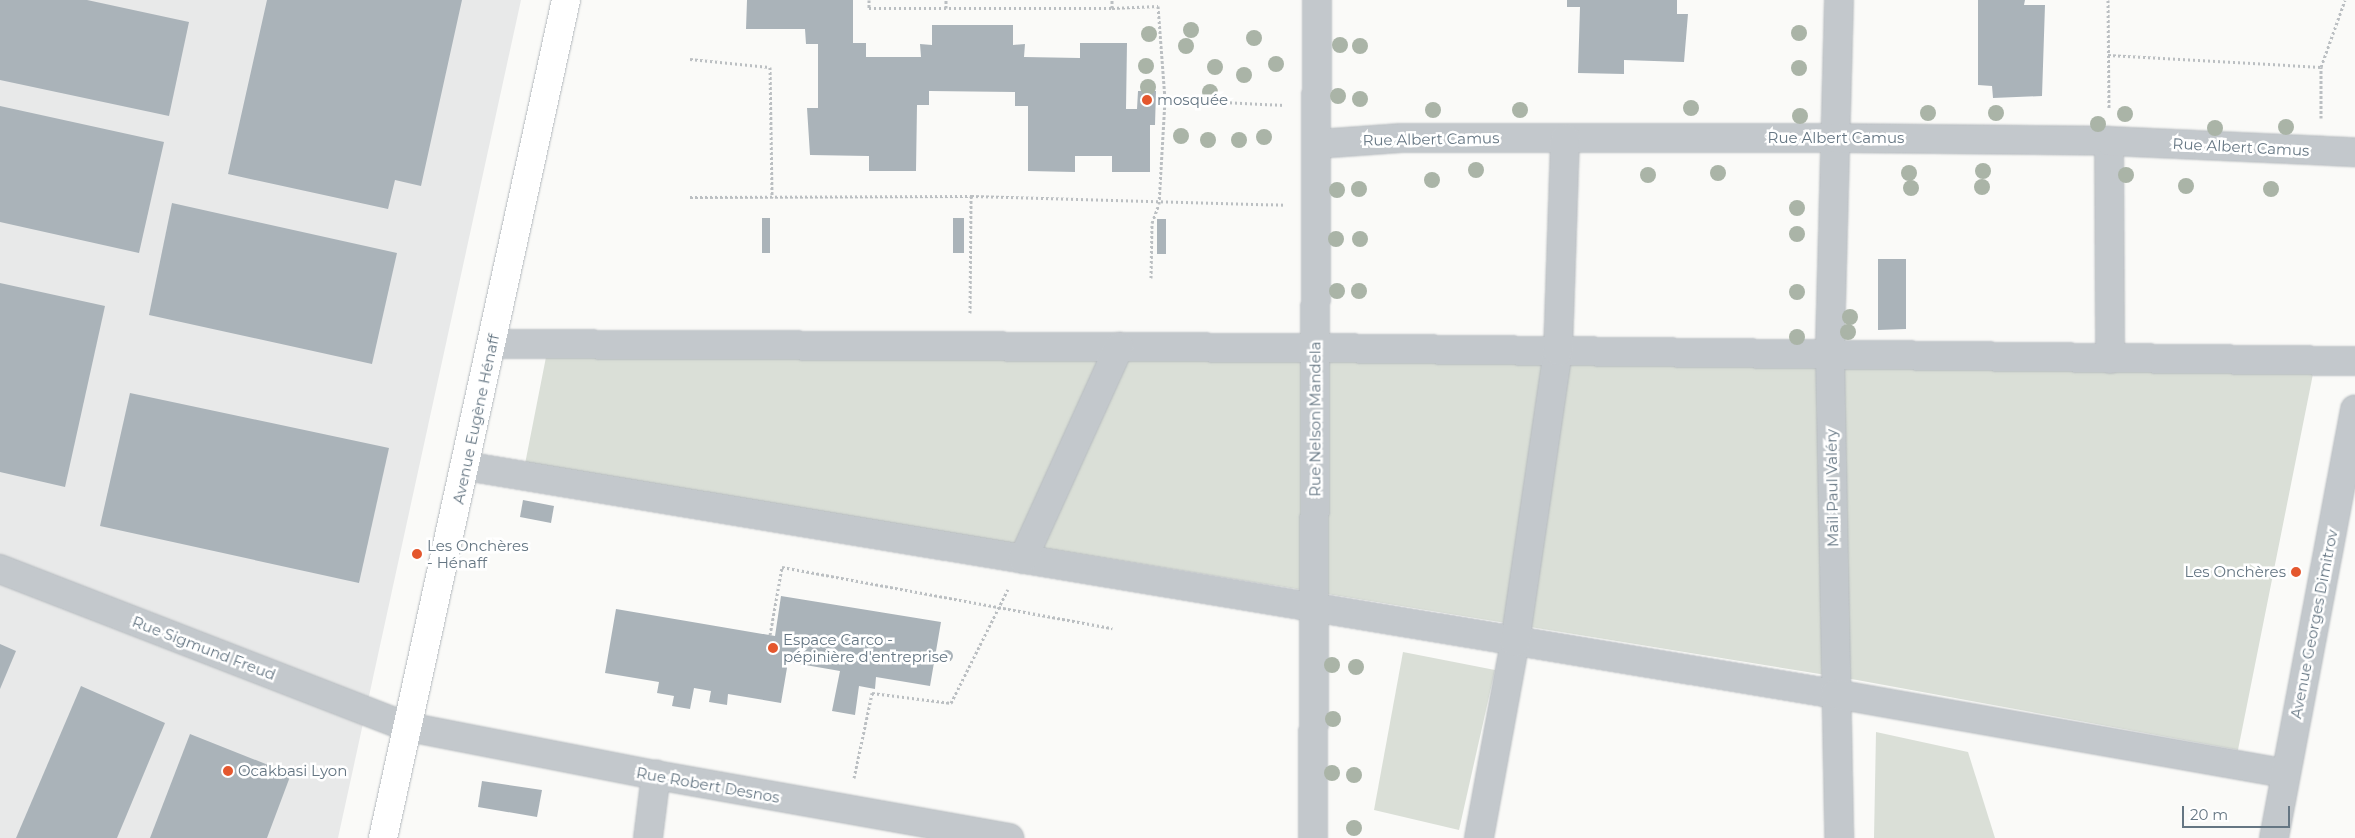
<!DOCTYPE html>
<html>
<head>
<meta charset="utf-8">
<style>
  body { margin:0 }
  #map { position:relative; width:2355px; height:838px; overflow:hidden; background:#fafaf8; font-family:Montserrat,sans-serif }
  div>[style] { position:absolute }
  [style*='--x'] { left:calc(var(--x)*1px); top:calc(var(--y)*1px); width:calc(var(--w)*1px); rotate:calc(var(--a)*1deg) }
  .built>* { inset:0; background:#e8e9e9 }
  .green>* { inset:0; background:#dadfd7 }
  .building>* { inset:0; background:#aab3b9 }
  .round { border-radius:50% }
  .path>* { height:3px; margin-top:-1.5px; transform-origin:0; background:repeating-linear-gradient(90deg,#bbbfc2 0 2.5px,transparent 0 5px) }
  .roads { filter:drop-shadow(0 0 1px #b5babe) drop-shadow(0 0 1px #b5babe) }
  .minor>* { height:28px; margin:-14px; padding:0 14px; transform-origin:14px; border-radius:14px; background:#c3c8cc }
  .major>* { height:28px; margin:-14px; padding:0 14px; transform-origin:14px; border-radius:14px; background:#fff }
  .trees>* { width:16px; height:16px; margin:-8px; border-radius:50%; background:#aab4a7 }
  .dots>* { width:14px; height:14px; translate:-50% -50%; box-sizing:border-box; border:2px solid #fff; border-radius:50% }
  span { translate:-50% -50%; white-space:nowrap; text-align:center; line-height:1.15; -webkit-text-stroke:5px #fff; paint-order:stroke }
  .poi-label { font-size:15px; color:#657683 }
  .left { translate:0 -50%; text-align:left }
  .right { translate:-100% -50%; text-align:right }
  .street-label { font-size:15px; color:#657683 }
  .scale { position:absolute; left:2182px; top:806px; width:108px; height:22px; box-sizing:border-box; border:2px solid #657683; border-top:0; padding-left:6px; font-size:15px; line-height:18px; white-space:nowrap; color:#657683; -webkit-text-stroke:4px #fff; paint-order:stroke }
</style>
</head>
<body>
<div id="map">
  <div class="built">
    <i style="clip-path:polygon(0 0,521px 0,338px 838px,0 838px)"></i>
  </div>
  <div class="green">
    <i style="clip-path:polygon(547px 352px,2314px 369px,2238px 750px,1857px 680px,525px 464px)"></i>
    <i style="clip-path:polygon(1403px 652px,1495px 670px,1459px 830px,1374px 810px)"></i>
    <i style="clip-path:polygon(1876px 732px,1968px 752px,1995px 838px,1874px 838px)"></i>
  </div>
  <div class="building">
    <i style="clip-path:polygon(0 0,87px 0,189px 22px,169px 116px,0 80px)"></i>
    <i style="clip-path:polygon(267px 0,462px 0,421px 186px,395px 180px,388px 209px,228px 174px)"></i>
    <i style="clip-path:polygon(747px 0,853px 0,853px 43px,866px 43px,866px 57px,921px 57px,920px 44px,932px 45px,932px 25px,1013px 25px,1013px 45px,1025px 44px,1024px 57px,1080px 58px,1080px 43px,1127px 43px,1126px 109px,1137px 109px,1138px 91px,1156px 91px,1155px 125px,1150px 125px,1150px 172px,1112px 172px,1112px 156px,1075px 156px,1075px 172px,1028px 171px,1028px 106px,1015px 106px,1015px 92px,929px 91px,929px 105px,917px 105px,916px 171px,869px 171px,869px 156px,810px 155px,807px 108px,818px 108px,818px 44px,806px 44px,805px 29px,746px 29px)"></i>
    <i style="clip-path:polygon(1567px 0,1677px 0,1677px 14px,1688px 14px,1684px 62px,1624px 60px,1624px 74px,1578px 73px,1580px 7px,1567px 7px)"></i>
    <i style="clip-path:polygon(1978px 0,2025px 0,2024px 5px,2045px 5px,2042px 96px,1993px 98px,1992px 86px,1978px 85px)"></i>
    <i style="clip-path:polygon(0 106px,164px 142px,139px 253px,0 222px)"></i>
    <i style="clip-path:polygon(172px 203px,397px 253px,372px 364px,149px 315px)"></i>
    <i style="clip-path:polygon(762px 218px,770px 218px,770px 253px,762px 253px)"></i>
    <i style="clip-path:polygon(953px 218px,964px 218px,964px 253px,953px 253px)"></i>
    <i style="clip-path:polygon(1157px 219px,1166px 219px,1166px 254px,1157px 254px)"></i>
    <i style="clip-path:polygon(1878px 259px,1906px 259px,1906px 329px,1878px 330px)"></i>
    <i style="clip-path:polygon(0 283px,105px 306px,65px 487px,0 472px)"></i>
    <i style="clip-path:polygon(130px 393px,389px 448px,359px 583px,100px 526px)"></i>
    <i style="clip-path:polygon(523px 500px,554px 506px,551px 523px,520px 517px)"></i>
    <i style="clip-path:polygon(781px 596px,941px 622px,930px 686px,876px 677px,875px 689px,859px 686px,855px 715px,832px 711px,840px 671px,788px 662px,781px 703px,728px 694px,727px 705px,709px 702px,711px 691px,694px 688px,690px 709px,672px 706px,674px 696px,657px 693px,659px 682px,605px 673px,616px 609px,775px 636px)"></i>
    <i style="clip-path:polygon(0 644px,16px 651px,0 689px)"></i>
    <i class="round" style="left:941px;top:650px;width:12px;height:12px"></i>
    <i style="clip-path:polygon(81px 686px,165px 723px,117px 838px,16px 838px)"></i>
    <i style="clip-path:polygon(190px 734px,291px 774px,267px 838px,150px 838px)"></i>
    <i style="clip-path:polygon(482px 781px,542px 790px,537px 817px,478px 807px)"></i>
  </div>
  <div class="path">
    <i style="--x:869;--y:0;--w:8;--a:90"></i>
    <i style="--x:869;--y:8;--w:243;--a:0"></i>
    <i style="--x:1112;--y:8;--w:8;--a:-90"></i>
    <i style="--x:2108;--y:0;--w:109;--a:89.5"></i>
    <i style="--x:946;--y:8;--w:8;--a:-90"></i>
    <i style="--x:1112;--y:8;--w:46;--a:-2.5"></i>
    <i style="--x:1158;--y:6;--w:93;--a:85.7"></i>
    <i style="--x:1165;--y:99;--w:120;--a:2.9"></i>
    <i style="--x:2108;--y:55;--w:213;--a:3.2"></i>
    <i style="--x:690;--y:59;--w:80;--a:5.7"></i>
    <i style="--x:770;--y:67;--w:130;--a:89.1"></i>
    <i style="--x:2321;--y:118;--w:51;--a:-90"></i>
    <i style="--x:2321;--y:67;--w:71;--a:-70.3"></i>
    <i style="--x:690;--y:197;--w:281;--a:-0.2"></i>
    <i style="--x:971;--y:196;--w:314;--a:1.6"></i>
    <i style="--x:1151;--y:278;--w:55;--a:-89"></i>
    <i style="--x:1152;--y:223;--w:20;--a:-70"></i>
    <i style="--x:1159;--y:204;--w:105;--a:-86.7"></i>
    <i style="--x:970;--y:313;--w:117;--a:-89.5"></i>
    <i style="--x:770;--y:635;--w:69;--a:-80"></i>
    <i style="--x:782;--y:567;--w:336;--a:10.5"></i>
    <i style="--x:854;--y:778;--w:87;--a:-78"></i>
    <i style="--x:872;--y:693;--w:80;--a:7.2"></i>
    <i style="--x:951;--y:703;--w:127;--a:-63.4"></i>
  </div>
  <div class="roads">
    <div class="minor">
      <i style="--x:1839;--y:0;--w:355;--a:91.5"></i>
      <i style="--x:1830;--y:355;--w:483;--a:88.9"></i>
      <i style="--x:2109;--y:141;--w:218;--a:89.7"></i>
      <i style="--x:1318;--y:144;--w:83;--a:-4.1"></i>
      <i style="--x:1401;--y:138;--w:434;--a:0"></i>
      <i style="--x:1835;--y:138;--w:274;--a:0.6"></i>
      <i style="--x:2109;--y:141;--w:246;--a:2.6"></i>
      <i style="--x:492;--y:344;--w:824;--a:0.28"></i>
      <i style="--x:1316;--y:348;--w:1039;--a:0.72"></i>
      <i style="--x:465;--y:466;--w:1389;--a:9.45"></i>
      <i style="--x:1835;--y:694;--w:457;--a:10"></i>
      <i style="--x:1023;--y:559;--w:233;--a:-65.6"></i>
      <i style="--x:0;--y:569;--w:438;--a:21.2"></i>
      <i style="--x:408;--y:727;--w:253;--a:11"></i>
      <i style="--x:656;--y:775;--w:359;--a:10.1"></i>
      <i style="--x:648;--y:838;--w:64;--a:-82.8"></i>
      <i style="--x:1313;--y:838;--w:838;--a:-89.73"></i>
      <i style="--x:1479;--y:838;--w:199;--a:-79.6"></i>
      <i style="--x:1515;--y:642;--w:294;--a:-81.6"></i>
      <i style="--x:1558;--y:351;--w:213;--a:-88.1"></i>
      <i style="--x:2274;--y:838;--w:436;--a:-79.3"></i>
    </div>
    <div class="major">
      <i style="--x:383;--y:838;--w:858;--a:-77.68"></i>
    </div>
  </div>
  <div class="trees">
    <i style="left:1191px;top:30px"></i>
    <i style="left:1799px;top:33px"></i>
    <i style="left:1149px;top:34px"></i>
    <i style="left:1254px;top:38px"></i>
    <i style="left:1340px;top:45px"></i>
    <i style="left:1186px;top:46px"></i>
    <i style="left:1360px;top:46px"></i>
    <i style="left:1276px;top:64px"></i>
    <i style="left:1146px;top:66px"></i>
    <i style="left:1215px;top:67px"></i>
    <i style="left:1799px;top:68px"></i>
    <i style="left:1244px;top:75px"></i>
    <i style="left:1148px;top:87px"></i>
    <i style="left:1210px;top:92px"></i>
    <i style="left:1338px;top:96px"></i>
    <i style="left:1360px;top:99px"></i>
    <i style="left:1691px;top:108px"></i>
    <i style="left:1433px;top:110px"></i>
    <i style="left:1520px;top:110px"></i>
    <i style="left:1928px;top:113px"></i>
    <i style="left:1996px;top:113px"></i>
    <i style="left:2125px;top:114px"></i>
    <i style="left:1800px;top:116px"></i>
    <i style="left:2098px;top:124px"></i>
    <i style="left:2286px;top:127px"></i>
    <i style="left:2215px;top:128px"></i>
    <i style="left:1181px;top:136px"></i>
    <i style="left:1264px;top:137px"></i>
    <i style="left:1208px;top:140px"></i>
    <i style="left:1239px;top:140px"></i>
    <i style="left:1476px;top:170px"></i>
    <i style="left:1983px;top:171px"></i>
    <i style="left:1718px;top:173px"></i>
    <i style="left:1909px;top:173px"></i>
    <i style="left:1648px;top:175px"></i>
    <i style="left:2126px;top:175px"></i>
    <i style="left:1432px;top:180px"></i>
    <i style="left:2186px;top:186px"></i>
    <i style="left:1982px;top:187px"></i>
    <i style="left:1911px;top:188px"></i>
    <i style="left:1359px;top:189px"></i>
    <i style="left:2271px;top:189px"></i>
    <i style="left:1337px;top:190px"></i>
    <i style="left:1797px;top:208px"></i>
    <i style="left:1797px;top:234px"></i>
    <i style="left:1336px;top:239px"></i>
    <i style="left:1360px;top:239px"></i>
    <i style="left:1337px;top:291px"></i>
    <i style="left:1359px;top:291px"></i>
    <i style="left:1797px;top:292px"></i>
    <i style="left:1850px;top:317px"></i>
    <i style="left:1848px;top:332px"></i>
    <i style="left:1797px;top:337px"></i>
    <i style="left:1332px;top:665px"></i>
    <i style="left:1356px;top:667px"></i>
    <i style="left:1333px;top:719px"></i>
    <i style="left:1332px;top:773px"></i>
    <i style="left:1354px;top:775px"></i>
    <i style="left:1354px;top:828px"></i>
  </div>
  <div class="dots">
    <i style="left:1147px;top:100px;background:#e4572e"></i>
    <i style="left:417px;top:554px;background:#e4572e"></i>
    <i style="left:2296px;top:572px;background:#e4572e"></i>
    <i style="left:773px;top:648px;background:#e4572e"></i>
    <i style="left:228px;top:771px;background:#e4572e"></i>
  </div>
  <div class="poi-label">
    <span class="left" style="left:1157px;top:100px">mosquée</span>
    <span class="left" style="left:427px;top:554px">Les Onchères<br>- Hénaff</span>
    <span class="right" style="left:2286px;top:572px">Les Onchères</span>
    <span class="left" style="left:783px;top:648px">Espace Carco -<br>pépinière d'entreprise</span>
    <span class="left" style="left:238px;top:771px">Ocakbasi Lyon</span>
  </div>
  <div class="street-label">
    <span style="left:1836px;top:138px">Rue Albert Camus</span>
    <span style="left:1431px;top:139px;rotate:-1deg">Rue Albert Camus</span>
    <span style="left:2241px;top:147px;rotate:3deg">Rue Albert Camus</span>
    <span style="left:476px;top:419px;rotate:-78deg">Avenue Eugène Hénaff</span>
    <span style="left:1315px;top:419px;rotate:-90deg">Rue Nelson Mandela</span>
    <span style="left:1832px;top:488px;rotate:-91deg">Mail Paul Valéry</span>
    <span style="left:2314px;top:624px;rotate:-79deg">Avenue Georges Dimitrov</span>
    <span style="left:204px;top:648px;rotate:21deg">Rue Sigmund Freud</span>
    <span style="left:708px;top:785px;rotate:10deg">Rue Robert Desnos</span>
  </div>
  <div class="scale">20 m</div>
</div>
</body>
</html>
